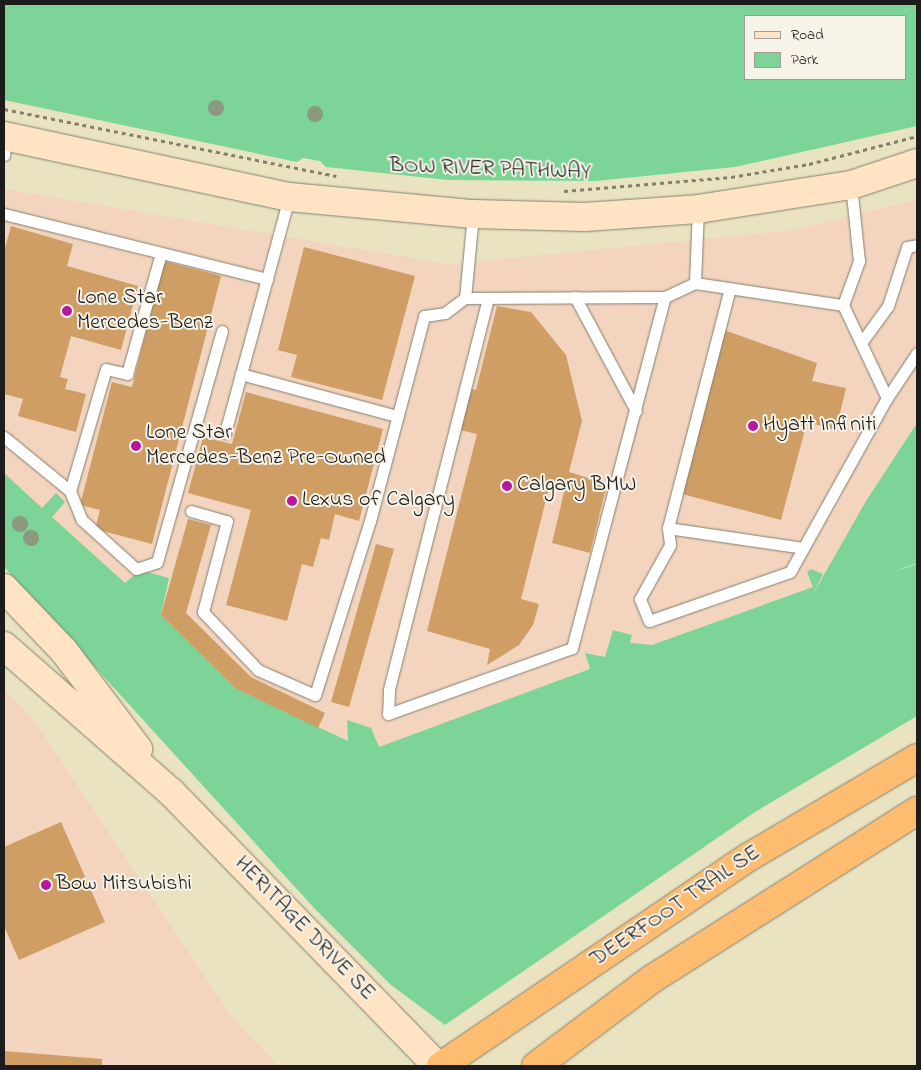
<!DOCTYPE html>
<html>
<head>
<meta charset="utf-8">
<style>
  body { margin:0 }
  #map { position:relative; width:921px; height:1070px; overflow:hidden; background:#eae3c2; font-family:"Indie Flower",sans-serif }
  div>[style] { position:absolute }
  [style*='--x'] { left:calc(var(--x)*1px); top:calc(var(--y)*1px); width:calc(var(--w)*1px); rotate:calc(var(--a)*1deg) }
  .built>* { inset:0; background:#f3d4bf }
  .green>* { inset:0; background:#7cd498 }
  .building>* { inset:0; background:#cf9e64 }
  .path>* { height:3px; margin-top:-1.5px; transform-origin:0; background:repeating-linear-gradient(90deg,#83806f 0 4px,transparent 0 8px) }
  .roads { filter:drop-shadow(0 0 1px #83806f) drop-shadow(0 0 1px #83806f) }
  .lane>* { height:11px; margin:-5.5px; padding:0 5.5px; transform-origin:5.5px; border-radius:5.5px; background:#fff }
  .secondary>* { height:28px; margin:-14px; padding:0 14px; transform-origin:14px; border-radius:14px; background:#fee4c5 }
  .highway>* { height:28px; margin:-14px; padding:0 14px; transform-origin:14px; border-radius:14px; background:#fdbc6f }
  .trees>* { width:16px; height:16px; margin:-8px; border-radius:50%; background:#8b997e }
  .dots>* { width:14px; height:14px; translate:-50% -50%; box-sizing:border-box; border:2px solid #f7f3e8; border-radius:50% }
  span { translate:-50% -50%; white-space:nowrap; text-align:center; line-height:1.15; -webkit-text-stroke:4px #f7f3e8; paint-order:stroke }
  .street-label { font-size:22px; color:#1c1c1c }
  .poi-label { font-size:22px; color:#1c1c1c }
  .left { translate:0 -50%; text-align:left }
  .frame { position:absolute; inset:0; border:5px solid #1c1c1c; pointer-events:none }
  .legend { position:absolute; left:744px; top:15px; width:162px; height:65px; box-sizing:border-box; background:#f7f3e8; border:1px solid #9f9d96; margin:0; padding:6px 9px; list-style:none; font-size:15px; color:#1c1c1c }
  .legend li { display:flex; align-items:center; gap:10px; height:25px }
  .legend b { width:25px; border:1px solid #9f9d96 }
</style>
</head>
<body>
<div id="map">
  <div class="built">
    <i style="clip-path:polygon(4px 189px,448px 264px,787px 231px,917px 200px,917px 423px,866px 501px,808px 604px,368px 771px,231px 707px,4px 482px)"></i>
    <i style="clip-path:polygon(4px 688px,35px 722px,231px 1016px,278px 1066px,4px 1066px)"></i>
  </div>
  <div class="green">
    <i style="clip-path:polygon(evenodd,4px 4px,917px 4px,917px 126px,735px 167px,596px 181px,448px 180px,326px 167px,320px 161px,303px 158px,297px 162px,4px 100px,4px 4px,745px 16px,905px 16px,905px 79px,745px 79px,745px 16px)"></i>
    <i style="clip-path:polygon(917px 423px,917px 563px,890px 573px,917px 564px,917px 716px,755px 812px,445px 1025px,391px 985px,315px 909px,4px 567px,4px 473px,42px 508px,56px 493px,65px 502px,52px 517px,125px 583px,140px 570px,169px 578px,161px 615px,235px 688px,348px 741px,347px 720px,371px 728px,379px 747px,590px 669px,585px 653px,605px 657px,613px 630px,632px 635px,630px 643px,652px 645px,813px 587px,807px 572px,811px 569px,823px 574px,812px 596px,866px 501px)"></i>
  </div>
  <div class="building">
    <i style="clip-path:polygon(11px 226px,73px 244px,67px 266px,138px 286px,121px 350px,71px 336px,60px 377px,68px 379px,65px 389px,86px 394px,76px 432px,18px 416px,23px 399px,4px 394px,4px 252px)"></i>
    <i style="clip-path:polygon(304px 247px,415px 276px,382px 400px,291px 377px,297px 355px,278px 350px)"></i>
    <i style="clip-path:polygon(164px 261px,221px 276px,152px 544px,95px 529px,100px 510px,80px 505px,112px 382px,132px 387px)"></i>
    <i style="clip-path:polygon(497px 306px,531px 312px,566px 355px,582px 421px,569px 472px,607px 484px,590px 553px,552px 543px,565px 488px,550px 484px,521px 599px,539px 604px,533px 625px,519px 645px,487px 665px,490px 649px,427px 631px,477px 434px,460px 430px,472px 389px,476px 390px)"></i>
    <i style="clip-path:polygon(724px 330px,817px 363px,812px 381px,846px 388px,836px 430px,807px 422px,781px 520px,682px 494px)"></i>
    <i style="clip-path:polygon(246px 392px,383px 429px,359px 521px,335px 514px,329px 540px,321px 538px,313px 567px,302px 564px,287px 621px,226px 605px,251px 510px,188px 493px,203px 437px,232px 444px)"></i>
    <i style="clip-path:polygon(188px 519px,211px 525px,186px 613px,251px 677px,325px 713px,318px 728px,235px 688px,161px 615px)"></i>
    <i style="clip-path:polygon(376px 544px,394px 549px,349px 707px,331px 702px)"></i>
    <i style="clip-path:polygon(61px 822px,105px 922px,19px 960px,4px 926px,4px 847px)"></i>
    <i style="clip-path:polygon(4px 1051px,102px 1059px,102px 1066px,4px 1066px)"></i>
  </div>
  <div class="path">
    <i style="--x:4;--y:109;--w:339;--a:11.4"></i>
    <i style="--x:564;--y:191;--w:168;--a:-4.8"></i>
    <i style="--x:731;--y:177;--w:79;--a:-9.5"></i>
    <i style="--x:809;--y:164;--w:112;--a:-14.5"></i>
  </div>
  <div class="roads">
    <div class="lane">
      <i style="--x:4;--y:155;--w:18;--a:-81"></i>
      <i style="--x:4;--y:214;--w:271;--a:13.9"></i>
      <i style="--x:473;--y:214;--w:84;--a:95.4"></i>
      <i style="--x:465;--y:298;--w:200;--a:-0.3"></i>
      <i style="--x:665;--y:297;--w:33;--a:-25"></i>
      <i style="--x:695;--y:283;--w:150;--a:8.5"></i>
      <i style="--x:843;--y:305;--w:47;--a:-70"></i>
      <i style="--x:859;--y:261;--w:76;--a:-96"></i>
      <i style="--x:695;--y:283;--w:74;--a:-87.7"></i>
      <i style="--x:730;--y:288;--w:248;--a:104.5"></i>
      <i style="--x:668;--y:528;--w:17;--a:83"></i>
      <i style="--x:670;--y:545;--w:62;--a:119.1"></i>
      <i style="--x:640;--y:599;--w:24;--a:68"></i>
      <i style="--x:649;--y:621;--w:149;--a:-19.2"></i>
      <i style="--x:790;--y:572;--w:199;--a:-60.9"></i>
      <i style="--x:575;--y:297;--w:129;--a:61.8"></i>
      <i style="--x:488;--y:298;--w:404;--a:104.2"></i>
      <i style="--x:389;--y:690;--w:24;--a:92"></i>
      <i style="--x:388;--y:714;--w:195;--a:-19.7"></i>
      <i style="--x:572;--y:648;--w:363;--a:-75.2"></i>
      <i style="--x:843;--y:305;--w:103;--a:64.7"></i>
      <i style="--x:887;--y:398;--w:54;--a:-56.3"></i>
      <i style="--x:861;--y:343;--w:46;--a:-53.9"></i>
      <i style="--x:888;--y:306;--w:62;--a:-72.1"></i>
      <i style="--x:907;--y:247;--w:10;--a:-11"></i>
      <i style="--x:241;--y:374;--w:162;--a:15.1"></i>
      <i style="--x:225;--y:433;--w:245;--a:-74.8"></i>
      <i style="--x:4;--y:437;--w:85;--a:39.3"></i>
      <i style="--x:70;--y:491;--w:127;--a:-73.6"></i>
      <i style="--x:106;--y:369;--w:22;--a:13"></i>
      <i style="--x:127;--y:374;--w:126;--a:-74.3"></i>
      <i style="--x:70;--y:491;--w:31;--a:68"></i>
      <i style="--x:82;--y:520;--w:73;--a:42.2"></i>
      <i style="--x:136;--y:569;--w:22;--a:-18"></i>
      <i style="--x:157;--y:562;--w:240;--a:-74.3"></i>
      <i style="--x:191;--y:511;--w:37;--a:16"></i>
      <i style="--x:227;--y:521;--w:94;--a:104.8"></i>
      <i style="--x:203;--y:612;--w:80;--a:46.5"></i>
      <i style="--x:258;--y:670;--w:62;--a:23.7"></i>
      <i style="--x:315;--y:695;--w:182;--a:-72.5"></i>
      <i style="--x:370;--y:521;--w:212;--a:-75.2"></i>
      <i style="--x:424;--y:316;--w:21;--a:-8"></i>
      <i style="--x:445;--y:313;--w:25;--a:-37"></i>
      <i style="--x:668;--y:528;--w:136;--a:8.4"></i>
    </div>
    <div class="secondary">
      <i style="--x:4;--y:136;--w:291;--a:12.1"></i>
      <i style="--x:289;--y:197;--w:185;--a:5.3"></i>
      <i style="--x:473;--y:214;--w:112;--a:1.5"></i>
      <i style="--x:585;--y:217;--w:113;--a:-4"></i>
      <i style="--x:698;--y:209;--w:155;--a:-8.9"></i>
      <i style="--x:851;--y:185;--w:70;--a:-18.4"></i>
      <i style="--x:4;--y:588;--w:87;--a:46.4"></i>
      <i style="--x:64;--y:651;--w:123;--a:52.9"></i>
      <i style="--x:4;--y:646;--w:222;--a:41.2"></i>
      <i style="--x:171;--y:792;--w:382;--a:45.8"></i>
    </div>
    <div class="highway">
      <i style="--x:441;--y:1066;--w:372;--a:-34.2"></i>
      <i style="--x:749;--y:857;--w:195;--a:-30.5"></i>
      <i style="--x:536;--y:1066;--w:145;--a:-36.9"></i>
      <i style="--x:652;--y:979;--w:314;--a:-32.4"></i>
    </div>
  </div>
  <div class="trees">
    <i style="left:216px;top:108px"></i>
    <i style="left:315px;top:114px"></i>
    <i style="left:20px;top:524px"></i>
    <i style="left:31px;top:538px"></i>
  </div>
  <div class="dots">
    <i style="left:67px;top:311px;background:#b5179e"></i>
    <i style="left:753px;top:426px;background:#b5179e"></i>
    <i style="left:136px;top:446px;background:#b5179e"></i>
    <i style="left:507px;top:486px;background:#b5179e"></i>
    <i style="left:292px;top:501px;background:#b5179e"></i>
    <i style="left:46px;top:885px;background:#b5179e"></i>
  </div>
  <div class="street-label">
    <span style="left:490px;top:170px;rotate:2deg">BOW RIVER PATHWAY</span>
    <span style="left:676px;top:907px;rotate:-34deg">DEERFOOT TRAIL SE</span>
    <span style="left:304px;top:929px;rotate:46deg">HERITAGE DRIVE SE</span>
  </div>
  <div class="poi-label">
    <span class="left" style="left:77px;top:311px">Lone Star<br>Mercedes-Benz</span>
    <span class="left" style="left:763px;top:426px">Hyatt Infiniti</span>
    <span class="left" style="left:146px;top:446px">Lone Star<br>Mercedes-Benz Pre-Owned</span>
    <span class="left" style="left:517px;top:486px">Calgary BMW</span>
    <span class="left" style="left:302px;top:501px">Lexus of Calgary</span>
    <span class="left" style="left:56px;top:885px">Bow Mitsubishi</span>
  </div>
  <div class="frame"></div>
  <ul class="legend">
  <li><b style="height:6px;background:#fee4c5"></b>Road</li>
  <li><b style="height:14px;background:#7cd498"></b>Park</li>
  </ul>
</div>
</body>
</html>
